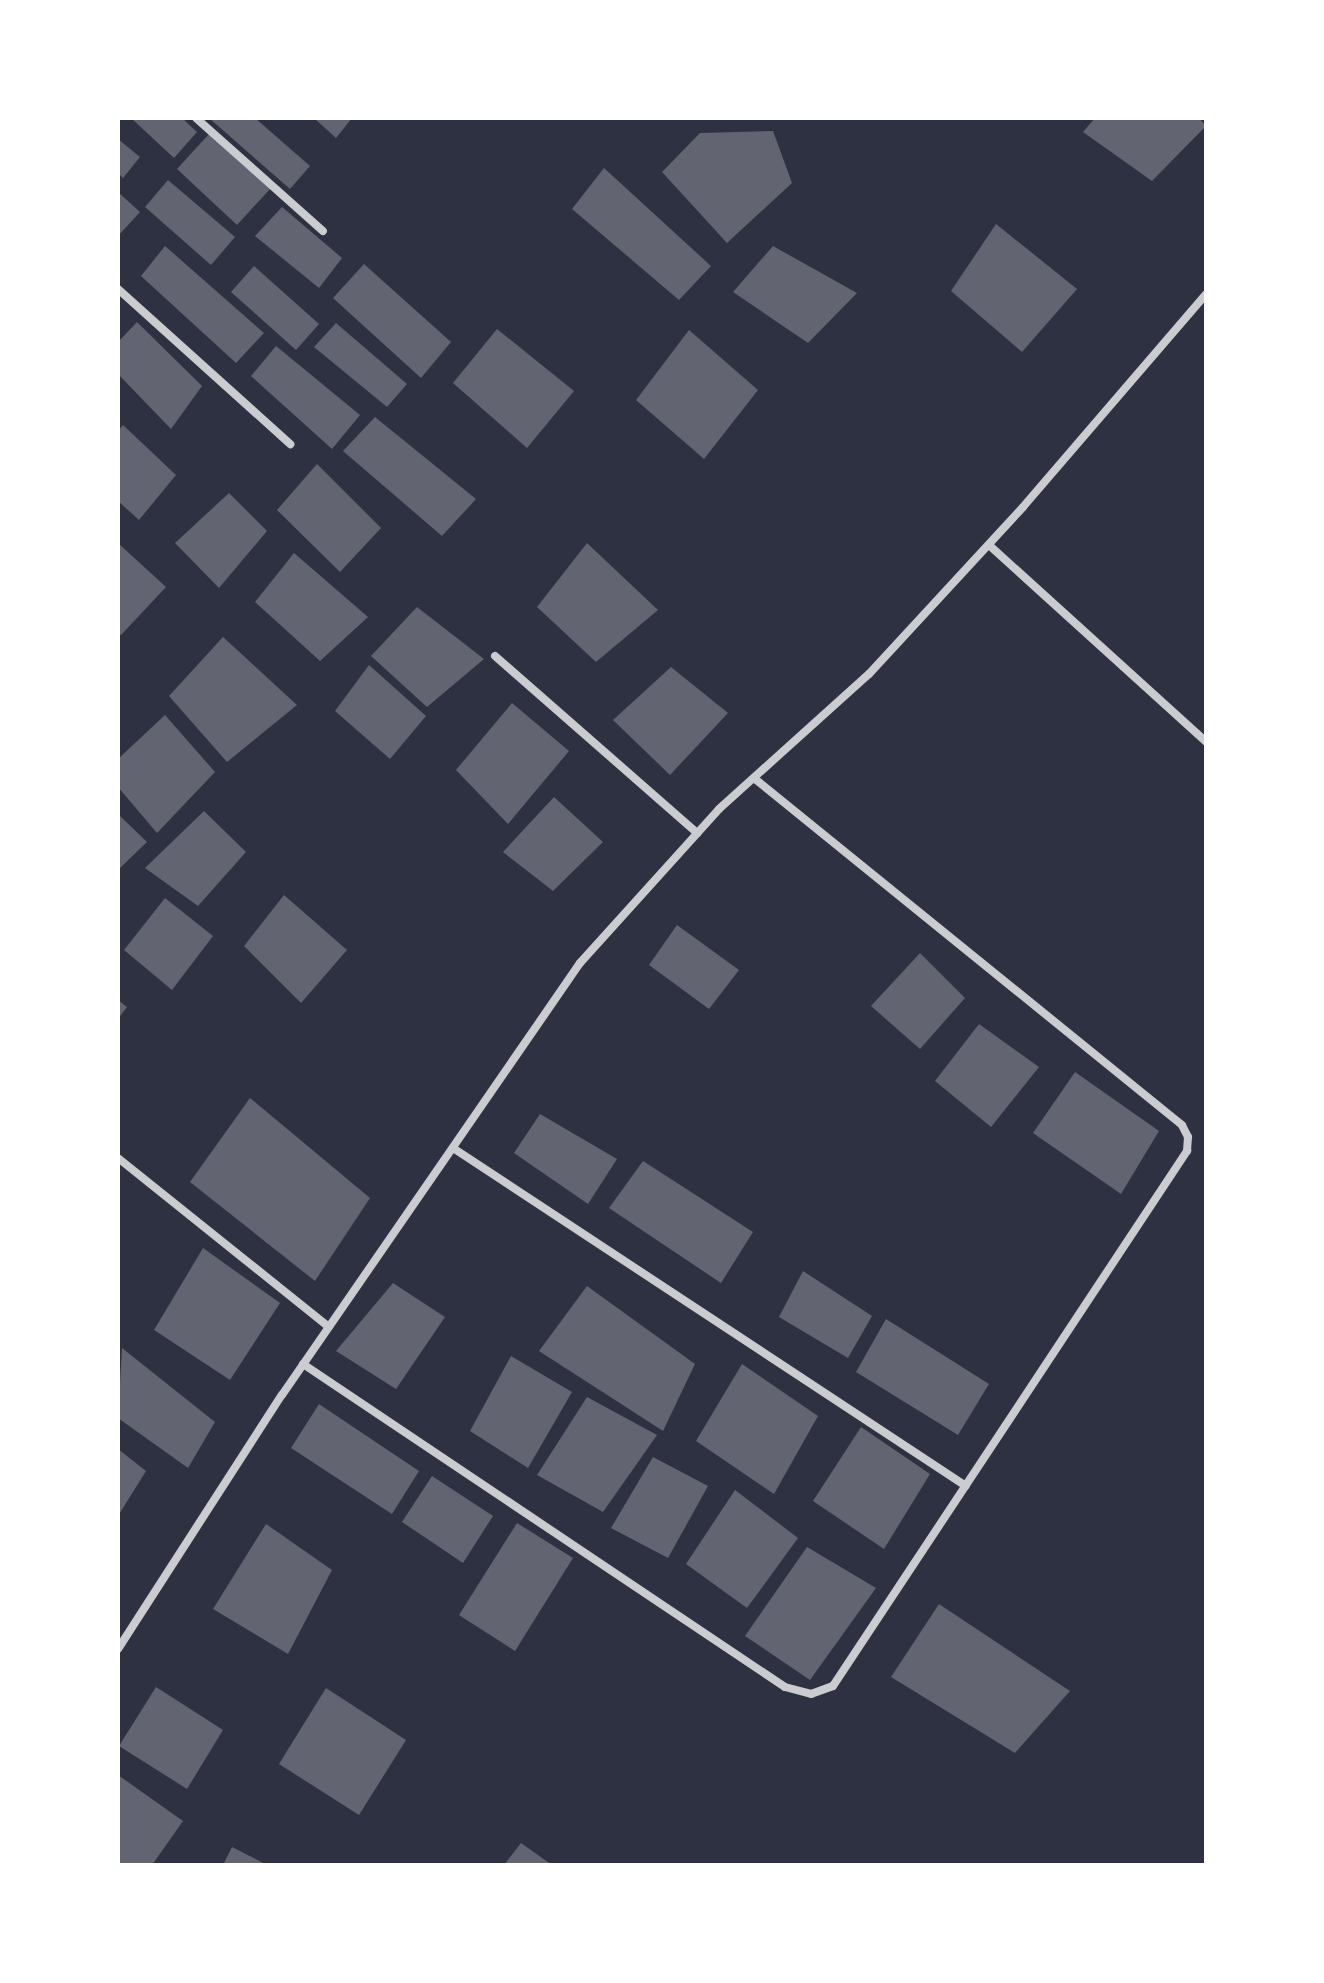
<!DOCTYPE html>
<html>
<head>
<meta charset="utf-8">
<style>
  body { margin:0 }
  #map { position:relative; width:1324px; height:1983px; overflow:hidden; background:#2d3142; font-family:"IBM Plex Sans",sans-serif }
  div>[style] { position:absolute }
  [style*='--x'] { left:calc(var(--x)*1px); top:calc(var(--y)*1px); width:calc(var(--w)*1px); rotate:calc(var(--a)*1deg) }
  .building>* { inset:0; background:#626471 }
  .minor>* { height:8px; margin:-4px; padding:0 4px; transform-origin:4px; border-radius:4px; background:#caccd0 }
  span { translate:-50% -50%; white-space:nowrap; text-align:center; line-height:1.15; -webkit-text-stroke:8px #fff; paint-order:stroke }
  .frame { position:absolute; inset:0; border:120px solid #fff; pointer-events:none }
</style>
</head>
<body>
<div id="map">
  <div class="building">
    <i style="clip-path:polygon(131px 118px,182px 118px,197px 132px,174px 158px)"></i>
    <i style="clip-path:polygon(209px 118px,255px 118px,310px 166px,290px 189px)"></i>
    <i style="clip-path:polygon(314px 118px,352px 118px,336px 138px)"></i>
    <i style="clip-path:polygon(1095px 118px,1199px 118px,1206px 126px,1152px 181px,1083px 132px)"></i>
    <i style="clip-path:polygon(773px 131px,792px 183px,727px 243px,662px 172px,700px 133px)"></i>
    <i style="clip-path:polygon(209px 134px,270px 189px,237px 225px,177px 169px)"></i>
    <i style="clip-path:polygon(118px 139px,140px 157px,123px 178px,118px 173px)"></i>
    <i style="clip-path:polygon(604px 168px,711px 266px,679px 300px,572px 209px)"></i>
    <i style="clip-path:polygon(168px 180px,235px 237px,211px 265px,145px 207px)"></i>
    <i style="clip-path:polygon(118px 192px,140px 212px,118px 236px)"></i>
    <i style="clip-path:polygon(282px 207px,342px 258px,319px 288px,255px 236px)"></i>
    <i style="clip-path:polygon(996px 224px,1077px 289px,1022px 352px,951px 291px)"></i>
    <i style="clip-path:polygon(165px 246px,264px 333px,236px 363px,141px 276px)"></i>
    <i style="clip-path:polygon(773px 246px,857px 293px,808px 343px,733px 292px)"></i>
    <i style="clip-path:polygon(364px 264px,451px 342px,421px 378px,333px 298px)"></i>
    <i style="clip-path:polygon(254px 266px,319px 324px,296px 350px,231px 292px)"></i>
    <i style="clip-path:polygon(137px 322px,202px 386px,171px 429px,118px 374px,118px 342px)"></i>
    <i style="clip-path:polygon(336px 323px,407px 384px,387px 407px,314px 347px)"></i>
    <i style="clip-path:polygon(497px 329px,574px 391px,527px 448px,453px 383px)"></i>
    <i style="clip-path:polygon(689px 330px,758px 390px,704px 459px,636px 400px)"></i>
    <i style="clip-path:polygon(276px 346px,360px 415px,332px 449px,251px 376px)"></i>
    <i style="clip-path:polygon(375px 417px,476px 499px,442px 536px,343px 451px)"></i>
    <i style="clip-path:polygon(123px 425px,176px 475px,139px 520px,118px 501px,118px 431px)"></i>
    <i style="clip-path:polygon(317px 464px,381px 528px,340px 572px,277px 510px)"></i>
    <i style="clip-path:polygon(229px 493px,267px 531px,219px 588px,175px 543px)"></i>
    <i style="clip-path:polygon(118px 543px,166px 587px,121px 635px,118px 633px)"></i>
    <i style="clip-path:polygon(587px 543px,658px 610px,596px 662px,537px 607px)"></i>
    <i style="clip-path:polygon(294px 553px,368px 617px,320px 661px,255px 602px)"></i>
    <i style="clip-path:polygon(417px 607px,484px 659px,427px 707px,371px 656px)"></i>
    <i style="clip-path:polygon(223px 637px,297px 705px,227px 762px,169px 696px)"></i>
    <i style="clip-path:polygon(369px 665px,426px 716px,390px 759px,335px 711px)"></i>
    <i style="clip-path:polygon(671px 667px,728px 713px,670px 775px,613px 720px)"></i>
    <i style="clip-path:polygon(512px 703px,569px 751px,508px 824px,456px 770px)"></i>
    <i style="clip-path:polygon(165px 715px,215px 772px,157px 833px,118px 787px,118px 759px)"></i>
    <i style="clip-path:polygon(554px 797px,603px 842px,553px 891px,503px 852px)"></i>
    <i style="clip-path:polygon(204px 811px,246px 852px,198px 906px,145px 868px)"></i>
    <i style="clip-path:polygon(118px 814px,147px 842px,118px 870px)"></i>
    <i style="clip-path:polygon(284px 895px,347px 950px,301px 1003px,244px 946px)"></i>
    <i style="clip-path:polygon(165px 898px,213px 936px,172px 990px,124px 950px)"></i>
    <i style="clip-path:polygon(677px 925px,739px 970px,709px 1009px,649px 965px)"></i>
    <i style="clip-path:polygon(920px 953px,965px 998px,920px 1049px,871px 1006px)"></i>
    <i style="clip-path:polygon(118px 1000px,127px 1007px,118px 1019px)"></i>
    <i style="clip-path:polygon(979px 1024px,1039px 1067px,991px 1127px,935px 1081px)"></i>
    <i style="clip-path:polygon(1075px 1072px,1159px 1131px,1121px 1194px,1033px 1133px)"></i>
    <i style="clip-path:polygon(250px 1098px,370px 1198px,315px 1281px,190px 1182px)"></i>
    <i style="clip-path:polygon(540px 1114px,617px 1159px,588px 1204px,514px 1153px)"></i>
    <i style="clip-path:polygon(643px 1161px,753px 1232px,721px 1283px,609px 1208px)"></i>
    <i style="clip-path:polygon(203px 1248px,280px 1303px,230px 1380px,154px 1330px)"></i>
    <i style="clip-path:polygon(803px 1271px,872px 1316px,848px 1358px,779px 1317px)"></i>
    <i style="clip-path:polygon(393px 1283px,445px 1317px,396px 1389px,336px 1351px)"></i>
    <i style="clip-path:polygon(587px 1286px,695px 1364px,663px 1431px,539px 1351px)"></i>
    <i style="clip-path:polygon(886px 1319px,989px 1384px,958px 1435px,856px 1372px)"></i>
    <i style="clip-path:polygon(122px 1348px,215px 1422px,188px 1468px,118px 1418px)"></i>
    <i style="clip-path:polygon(511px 1356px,572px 1392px,528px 1468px,470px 1431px)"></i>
    <i style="clip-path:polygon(742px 1364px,818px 1416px,774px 1494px,696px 1441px)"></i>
    <i style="clip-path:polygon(587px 1397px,657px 1435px,603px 1512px,537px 1475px)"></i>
    <i style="clip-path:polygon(319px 1404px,419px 1471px,392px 1514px,291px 1448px)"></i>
    <i style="clip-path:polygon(861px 1427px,930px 1474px,884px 1549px,813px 1501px)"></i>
    <i style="clip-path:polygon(118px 1449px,146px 1471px,118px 1516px)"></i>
    <i style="clip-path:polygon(653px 1457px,708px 1486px,668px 1558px,611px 1528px)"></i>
    <i style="clip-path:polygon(432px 1476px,493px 1516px,463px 1563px,402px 1522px)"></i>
    <i style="clip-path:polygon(735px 1490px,798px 1538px,747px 1608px,686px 1564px)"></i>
    <i style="clip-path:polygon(517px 1523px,573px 1558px,515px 1651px,459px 1615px)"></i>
    <i style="clip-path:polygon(266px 1524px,332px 1570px,288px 1654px,213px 1609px)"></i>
    <i style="clip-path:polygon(807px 1547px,876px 1588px,810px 1680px,745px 1636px)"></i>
    <i style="clip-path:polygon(939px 1604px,1070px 1691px,1015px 1753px,891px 1677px)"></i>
    <i style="clip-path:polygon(156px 1687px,223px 1730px,187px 1789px,119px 1746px)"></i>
    <i style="clip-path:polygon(326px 1688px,406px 1740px,359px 1815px,279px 1764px)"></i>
    <i style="clip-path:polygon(118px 1775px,183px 1821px,152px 1865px,118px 1865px)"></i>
    <i style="clip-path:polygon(521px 1843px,552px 1865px,504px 1865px)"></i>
    <i style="clip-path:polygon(232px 1847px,267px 1865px,223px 1865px)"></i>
  </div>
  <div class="minor">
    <i style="--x:196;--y:118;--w:170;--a:41.7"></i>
    <i style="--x:118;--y:289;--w:232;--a:42"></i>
    <i style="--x:989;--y:545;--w:293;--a:42.2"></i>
    <i style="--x:495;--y:656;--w:269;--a:41.2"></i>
    <i style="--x:453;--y:1148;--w:614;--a:33.38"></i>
    <i style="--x:118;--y:1158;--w:270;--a:38.7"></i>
    <i style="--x:303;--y:1364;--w:580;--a:33.83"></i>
    <i style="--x:785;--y:1687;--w:27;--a:15"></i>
    <i style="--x:811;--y:1694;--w:23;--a:-20"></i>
    <i style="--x:833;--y:1686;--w:642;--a:-56.51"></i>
    <i style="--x:1187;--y:1151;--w:14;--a:-86"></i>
    <i style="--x:1188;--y:1137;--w:13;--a:-117"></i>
    <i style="--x:1182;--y:1125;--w:551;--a:-140.97"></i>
    <i style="--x:118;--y:1649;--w:302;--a:-57.2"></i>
    <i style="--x:282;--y:1395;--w:525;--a:-55.4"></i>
    <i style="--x:580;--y:963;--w:207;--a:-47.9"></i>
    <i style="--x:719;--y:809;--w:202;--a:-42"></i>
    <i style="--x:869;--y:674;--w:227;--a:-47.3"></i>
    <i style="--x:1023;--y:507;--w:281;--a:-49.3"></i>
  </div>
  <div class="frame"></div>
</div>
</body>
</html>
